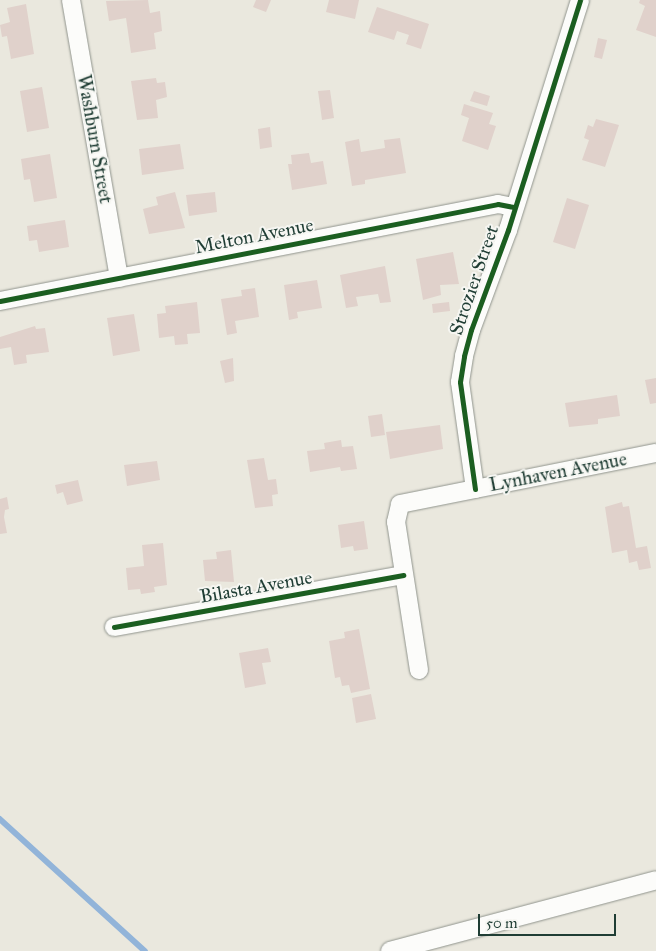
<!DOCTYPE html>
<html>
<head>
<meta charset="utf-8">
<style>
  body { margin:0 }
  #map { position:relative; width:656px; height:951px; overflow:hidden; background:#eae8de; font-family:"IM FELL Great Primer",serif }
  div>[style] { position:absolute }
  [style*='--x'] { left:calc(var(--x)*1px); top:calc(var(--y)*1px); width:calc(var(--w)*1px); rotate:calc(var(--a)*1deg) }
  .stream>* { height:5.5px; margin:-2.75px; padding:0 2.75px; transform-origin:2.75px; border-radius:2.75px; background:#92b4d9 }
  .building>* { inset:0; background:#e0d1cb }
  .roads { filter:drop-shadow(0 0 1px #90948d) drop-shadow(0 0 1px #90948d) }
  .street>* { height:18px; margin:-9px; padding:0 9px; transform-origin:9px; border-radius:9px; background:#fcfcfa }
  .cycleway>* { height:5px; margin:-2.5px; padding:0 2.5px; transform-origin:2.5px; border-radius:2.5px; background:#1b5e20 }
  span { translate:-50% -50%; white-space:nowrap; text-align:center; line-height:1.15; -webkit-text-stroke:4px #f6f6f2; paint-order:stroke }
  .street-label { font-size:19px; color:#1f3d34 }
  .scale { position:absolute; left:478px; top:914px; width:138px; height:22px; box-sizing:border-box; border:2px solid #1f3d34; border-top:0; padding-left:6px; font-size:15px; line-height:18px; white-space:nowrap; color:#1f3d34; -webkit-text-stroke:4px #f6f6f2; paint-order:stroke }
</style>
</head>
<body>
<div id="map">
  <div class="stream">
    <i style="--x:0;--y:819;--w:196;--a:42.3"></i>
  </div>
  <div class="building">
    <i style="clip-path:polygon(148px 0,150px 13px,160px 11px,162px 31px,154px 33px,156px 49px,131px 53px,126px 18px,109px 21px,106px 1px)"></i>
    <i style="clip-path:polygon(256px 0,271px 0,266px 12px,253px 7px)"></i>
    <i style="clip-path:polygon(329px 0,359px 0,355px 19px,326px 12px)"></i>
    <i style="clip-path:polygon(640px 0,656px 0,656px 37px,636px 30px,645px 6px,639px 3px)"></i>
    <i style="clip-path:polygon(26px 4px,34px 54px,11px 59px,7px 36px,2px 37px,0 25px,10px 22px,7px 8px)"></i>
    <i style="clip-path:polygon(377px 7px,429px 24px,421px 49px,406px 44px,409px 35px,397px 31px,394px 40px,368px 32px)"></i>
    <i style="clip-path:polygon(598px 38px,607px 40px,602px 59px,594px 57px)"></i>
    <i style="clip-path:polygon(156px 78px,157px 83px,165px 82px,167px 97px,156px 100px,158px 118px,137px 120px,131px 81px)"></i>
    <i style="clip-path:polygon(42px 87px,49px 128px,27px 132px,20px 91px)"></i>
    <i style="clip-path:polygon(330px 90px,334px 118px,322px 120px,318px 91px)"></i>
    <i style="clip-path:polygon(474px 91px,490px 96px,487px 106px,470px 101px)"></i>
    <i style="clip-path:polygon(464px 104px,493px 113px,489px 124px,496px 126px,488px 150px,462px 141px,469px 118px,461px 115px)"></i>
    <i style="clip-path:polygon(596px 119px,619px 125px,605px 167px,582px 160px,589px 140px,584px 138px,588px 125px,593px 127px)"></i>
    <i style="clip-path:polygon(270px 127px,272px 147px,260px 149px,258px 129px)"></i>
    <i style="clip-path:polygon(400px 138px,406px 173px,365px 180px,365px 184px,352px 186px,345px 142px,359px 139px,361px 152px,385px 148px,384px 140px)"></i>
    <i style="clip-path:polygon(180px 144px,184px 169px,142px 175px,139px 149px)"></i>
    <i style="clip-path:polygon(309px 153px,311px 163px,323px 161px,327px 184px,292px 190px,288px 164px,292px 164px,291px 155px)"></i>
    <i style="clip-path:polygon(50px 154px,57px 198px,34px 202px,30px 179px,24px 180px,21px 159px)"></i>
    <i style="clip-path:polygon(175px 192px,185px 228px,149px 234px,143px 209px,158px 205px,156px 197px)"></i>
    <i style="clip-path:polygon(215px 192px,217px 212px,189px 216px,186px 195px)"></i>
    <i style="clip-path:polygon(567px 198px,589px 205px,575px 249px,553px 242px)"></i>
    <i style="clip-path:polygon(65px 220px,69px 247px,39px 252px,37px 240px,29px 241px,27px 226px)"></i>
    <i style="clip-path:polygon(453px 252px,459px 284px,440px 285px,441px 295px,423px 300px,416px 259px)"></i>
    <i style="clip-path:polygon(385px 266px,391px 302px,380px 303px,378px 294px,356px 297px,358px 306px,346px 308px,340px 275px)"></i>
    <i style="clip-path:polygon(317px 280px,322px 308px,297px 312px,298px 318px,289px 320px,284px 285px)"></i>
    <i style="clip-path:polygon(255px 288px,259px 317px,235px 321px,237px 333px,227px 335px,221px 299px,242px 296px,241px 290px)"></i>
    <i style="clip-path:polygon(197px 302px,200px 333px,187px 334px,188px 344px,175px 345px,174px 336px,159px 338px,157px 314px,166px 313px,165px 306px)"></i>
    <i style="clip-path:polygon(449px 302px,450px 311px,433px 313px,432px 304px)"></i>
    <i style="clip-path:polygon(134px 314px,140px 351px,113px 356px,107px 318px)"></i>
    <i style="clip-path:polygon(35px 326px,36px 329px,45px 328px,49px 352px,26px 355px,27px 363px,14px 365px,11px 347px,0 349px,0 337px)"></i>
    <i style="clip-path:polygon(233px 358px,234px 381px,225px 383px,220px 361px)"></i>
    <i style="clip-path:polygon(656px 378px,656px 403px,650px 404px,645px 380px)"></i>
    <i style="clip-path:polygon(617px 395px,620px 416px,598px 419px,598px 424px,569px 427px,565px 403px)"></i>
    <i style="clip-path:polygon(382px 414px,385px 435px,371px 437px,368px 416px)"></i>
    <i style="clip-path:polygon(440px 425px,443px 449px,390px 459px,386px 432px)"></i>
    <i style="clip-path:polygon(341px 440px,342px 447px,353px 446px,357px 469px,341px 471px,340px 467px,310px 472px,307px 451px,325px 449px,324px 443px)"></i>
    <i style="clip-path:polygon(264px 458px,268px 480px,276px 479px,278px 494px,272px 495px,273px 506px,255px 508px,247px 460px)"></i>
    <i style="clip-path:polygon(157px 461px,160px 480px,127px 486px,124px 465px)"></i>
    <i style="clip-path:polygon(78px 480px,83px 501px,67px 505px,63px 492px,57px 494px,55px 485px)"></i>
    <i style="clip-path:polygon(7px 497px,9px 509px,5px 510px,4px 517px,7px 533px,0 534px,0 499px)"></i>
    <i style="clip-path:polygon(622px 502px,623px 507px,629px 506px,636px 548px,647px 546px,651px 568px,639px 570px,637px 561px,629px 563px,627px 550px,612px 553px,605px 507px)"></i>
    <i style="clip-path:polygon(364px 521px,368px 549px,354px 551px,353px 546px,341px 548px,338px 525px)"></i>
    <i style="clip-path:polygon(163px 543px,167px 585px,154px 587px,155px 592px,141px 594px,140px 589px,128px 590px,126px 568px,144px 566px,142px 545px)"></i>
    <i style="clip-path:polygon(231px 550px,234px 582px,205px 581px,203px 560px,217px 559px,216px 552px)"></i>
    <i style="clip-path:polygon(359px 629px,370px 689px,351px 693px,349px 685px,342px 686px,340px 677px,335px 678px,329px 641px,345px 638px,344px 632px)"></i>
    <i style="clip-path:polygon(268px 648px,271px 662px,262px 663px,266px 684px,245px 688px,239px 653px)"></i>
    <i style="clip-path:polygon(371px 694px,376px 719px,356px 723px,352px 698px)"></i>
  </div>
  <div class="roads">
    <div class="street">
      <i style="--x:71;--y:0;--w:282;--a:80.2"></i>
      <i style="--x:0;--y:301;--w:507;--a:-11.02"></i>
      <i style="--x:498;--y:204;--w:16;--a:11"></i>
      <i style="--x:475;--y:489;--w:108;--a:-98"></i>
      <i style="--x:460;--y:382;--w:26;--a:-81"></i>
      <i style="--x:464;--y:356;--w:27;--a:-75"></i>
      <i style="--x:471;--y:330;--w:107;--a:-69.7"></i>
      <i style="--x:508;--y:230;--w:241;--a:-72.6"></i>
      <i style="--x:114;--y:627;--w:294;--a:-10.2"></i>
      <i style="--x:419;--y:670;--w:150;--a:-98.8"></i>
      <i style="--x:396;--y:522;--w:18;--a:-77"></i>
      <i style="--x:400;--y:504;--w:261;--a:-11.3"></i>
      <i style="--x:390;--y:951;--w:275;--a:-14.9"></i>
    </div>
  </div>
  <div class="cycleway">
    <i style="--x:0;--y:301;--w:507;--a:-11.02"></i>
    <i style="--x:498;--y:204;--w:16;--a:11"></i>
    <i style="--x:475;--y:489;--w:108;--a:-98"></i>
    <i style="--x:460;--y:382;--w:26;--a:-81"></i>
    <i style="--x:464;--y:356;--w:27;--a:-75"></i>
    <i style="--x:471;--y:330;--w:107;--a:-69.7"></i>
    <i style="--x:508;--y:230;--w:241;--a:-72.6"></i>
    <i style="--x:114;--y:627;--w:294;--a:-10.2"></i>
  </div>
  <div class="street-label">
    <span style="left:95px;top:139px;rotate:80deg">Washburn Street</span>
    <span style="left:254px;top:236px;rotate:-11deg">Melton Avenue</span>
    <span style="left:474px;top:280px;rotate:-71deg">Strozier Street</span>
    <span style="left:558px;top:472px;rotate:-11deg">Lynhaven Avenue</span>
    <span style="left:256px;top:587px;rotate:-10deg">Bilasta Avenue</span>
  </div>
  <div class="scale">50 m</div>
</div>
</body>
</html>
